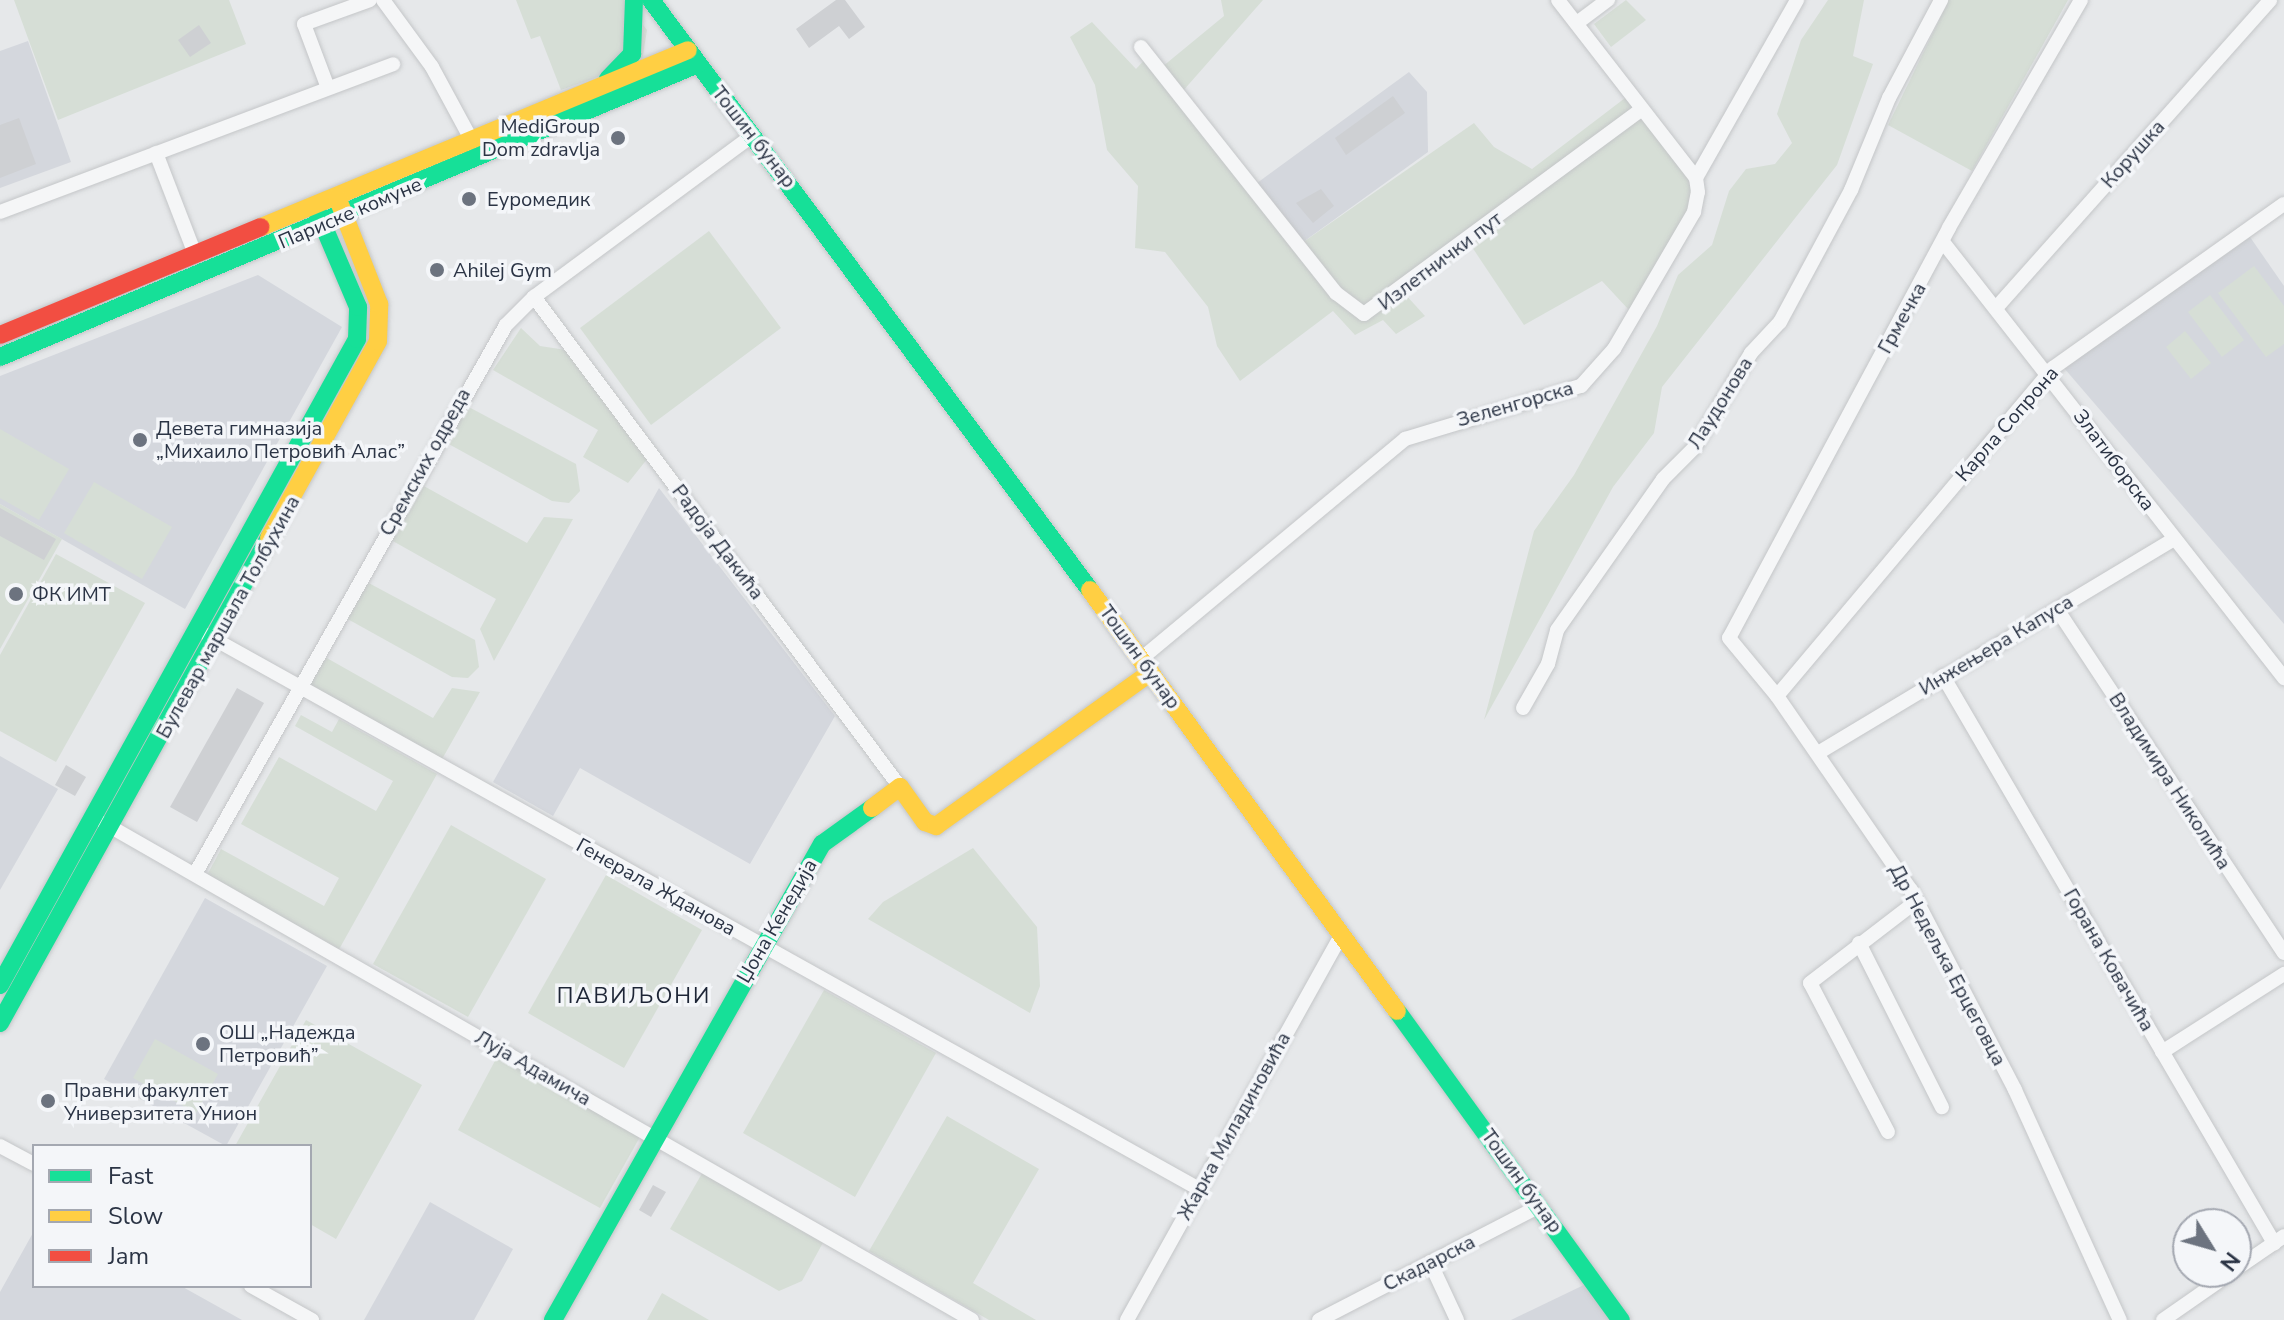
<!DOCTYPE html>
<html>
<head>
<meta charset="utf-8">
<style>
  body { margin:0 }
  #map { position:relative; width:2284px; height:1320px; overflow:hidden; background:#e6e8ea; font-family:"Nunito Sans",sans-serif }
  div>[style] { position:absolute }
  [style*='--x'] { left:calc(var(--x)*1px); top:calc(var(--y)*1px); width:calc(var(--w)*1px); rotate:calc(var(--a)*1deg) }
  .built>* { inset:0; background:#d4d7dd }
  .green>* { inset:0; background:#d6ded6 }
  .building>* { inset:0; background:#ced0d3 }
  .roads { filter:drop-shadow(0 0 2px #c4c6c8) drop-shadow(0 0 2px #c4c6c8) }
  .street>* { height:14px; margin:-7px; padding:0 7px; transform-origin:7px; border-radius:7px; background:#f5f6f7 }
  .fast>* { height:18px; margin:-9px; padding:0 9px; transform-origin:9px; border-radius:9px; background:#16e098 }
  .slow>* { height:18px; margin:-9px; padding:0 9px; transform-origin:9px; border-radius:9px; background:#ffcf43 }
  .jam>* { height:18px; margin:-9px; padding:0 9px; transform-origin:9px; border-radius:9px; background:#f24e42 }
  .dots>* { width:22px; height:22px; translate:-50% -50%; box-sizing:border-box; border:4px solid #f4f6f9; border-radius:50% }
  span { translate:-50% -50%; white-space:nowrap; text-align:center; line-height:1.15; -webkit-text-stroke:7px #f4f6f9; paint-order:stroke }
  .poi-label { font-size:20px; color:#2b3445 }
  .right { translate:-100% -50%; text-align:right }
  .left { translate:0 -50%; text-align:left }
  .street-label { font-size:20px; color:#2b3445 }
  .neighbourhood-label { font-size:22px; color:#1d2536; letter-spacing:2px }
  .legend { position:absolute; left:32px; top:1144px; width:280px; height:144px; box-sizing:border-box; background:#f4f6f9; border:2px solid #a4a8b1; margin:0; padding:10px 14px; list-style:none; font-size:24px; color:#2b3445 }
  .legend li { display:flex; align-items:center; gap:16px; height:40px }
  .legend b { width:40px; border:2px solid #a4a8b1 }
  .north { position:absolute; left:2172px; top:1208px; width:80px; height:80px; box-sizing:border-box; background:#f4f6f9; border:2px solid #a4a8b1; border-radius:50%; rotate:127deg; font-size:22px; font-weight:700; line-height:32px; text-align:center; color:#2b3445 }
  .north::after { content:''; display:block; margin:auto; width:28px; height:36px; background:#6c737f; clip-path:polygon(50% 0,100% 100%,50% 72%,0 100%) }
</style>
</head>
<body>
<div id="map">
  <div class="built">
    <i style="clip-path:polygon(28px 41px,71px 162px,0 188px,0 51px)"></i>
    <i style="clip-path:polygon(1409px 72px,1427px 92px,1428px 152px,1299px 245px,1253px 186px)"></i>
    <i style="clip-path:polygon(2250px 237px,2284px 286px,2284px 624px,2064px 368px)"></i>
    <i style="clip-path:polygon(258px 275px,342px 327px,185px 609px,0 504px,0 376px)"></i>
    <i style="clip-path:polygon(659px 488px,835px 716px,750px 864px,580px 768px,553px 816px,493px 782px)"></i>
    <i style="clip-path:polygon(0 756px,58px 789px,0 890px)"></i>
    <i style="clip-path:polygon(205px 898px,327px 966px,226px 1146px,104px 1079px)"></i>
    <i style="clip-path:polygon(430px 1202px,513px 1249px,474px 1320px,364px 1320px)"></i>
    <i style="clip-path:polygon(34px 1231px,34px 1286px,181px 1286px,242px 1320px,0 1320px,0 1292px)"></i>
    <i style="clip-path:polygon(1588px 1283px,1614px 1320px,1511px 1320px)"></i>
  </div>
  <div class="green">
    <i style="clip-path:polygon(14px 0,229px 0,246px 44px,58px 120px)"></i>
    <i style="clip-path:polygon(516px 0,624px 0,647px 30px,642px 61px,561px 90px,540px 36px,531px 39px)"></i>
    <i style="clip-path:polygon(1221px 0,1263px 0,1182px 92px,1299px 245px,1474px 123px,1494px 147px,1532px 169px,1629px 95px,1698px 192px,1643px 299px,1628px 309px,1602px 281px,1524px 325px,1470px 244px,1405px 294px,1425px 316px,1396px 334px,1383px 320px,1355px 335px,1333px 311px,1240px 381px,1217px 346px,1208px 307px,1165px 252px,1135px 248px,1138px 186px,1107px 150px,1095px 85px,1070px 37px,1092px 22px,1136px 69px,1150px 54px,1162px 67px,1224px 16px)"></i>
    <i style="clip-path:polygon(1626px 0,1646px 20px,1611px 47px,1594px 24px)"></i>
    <i style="clip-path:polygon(1828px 0,1864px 0,1853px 56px,1873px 64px,1837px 165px,1662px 387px,1654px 433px,1613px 487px,1484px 720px,1534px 531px,1574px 475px,1657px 326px,1678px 275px,1712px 245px,1729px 191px,1746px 169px,1775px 164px,1792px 143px,1777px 114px,1801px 40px)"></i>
    <i style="clip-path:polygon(1949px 0,2068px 0,1972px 171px,1888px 125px)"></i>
    <i style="clip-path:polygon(709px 231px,781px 328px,651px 425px,580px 328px)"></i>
    <i style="clip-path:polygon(2254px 266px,2284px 306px,2284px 344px,2266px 357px,2218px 293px)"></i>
    <i style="clip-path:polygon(2210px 295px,2244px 340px,2222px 357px,2188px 312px)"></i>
    <i style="clip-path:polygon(521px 328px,540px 346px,566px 350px,648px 458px,628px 483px,583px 457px,598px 430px,493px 370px)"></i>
    <i style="clip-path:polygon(2185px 331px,2211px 363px,2191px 379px,2166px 347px)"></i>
    <i style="clip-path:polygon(465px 405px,576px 464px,580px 491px,569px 503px,552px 501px,445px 442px)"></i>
    <i style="clip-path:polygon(0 429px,69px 469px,39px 520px,0 498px)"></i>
    <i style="clip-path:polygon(94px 482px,172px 527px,142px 579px,64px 533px)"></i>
    <i style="clip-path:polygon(422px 485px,527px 543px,544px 517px,573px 519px,494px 661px,480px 629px,496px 599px,391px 540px)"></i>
    <i style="clip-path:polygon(0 504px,62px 539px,0 649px)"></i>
    <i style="clip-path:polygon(56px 554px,145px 603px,56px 762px,0 731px,0 655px)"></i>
    <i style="clip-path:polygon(365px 581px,475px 640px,479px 667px,468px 678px,452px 677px,344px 617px)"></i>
    <i style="clip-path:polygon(325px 657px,433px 718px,452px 688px,480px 692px,441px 761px,308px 686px)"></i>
    <i style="clip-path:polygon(301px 715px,332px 732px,339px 719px,437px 774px,337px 953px,205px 879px,221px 849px,324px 906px,339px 878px,241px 824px,279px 757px,376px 811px,393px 781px,295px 726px)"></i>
    <i style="clip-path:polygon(451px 825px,546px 879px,468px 1017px,373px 964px)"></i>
    <i style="clip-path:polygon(973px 848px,1037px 927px,1040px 986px,1030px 1013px,868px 919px,883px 902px)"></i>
    <i style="clip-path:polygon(606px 875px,702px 930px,624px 1068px,528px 1013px)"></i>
    <i style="clip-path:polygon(824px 990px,936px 1053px,855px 1197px,743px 1133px)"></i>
    <i style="clip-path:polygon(306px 1020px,422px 1085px,336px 1239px,310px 1224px,310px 1146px,235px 1146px)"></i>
    <i style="clip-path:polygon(155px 1039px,218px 1074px,196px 1113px,133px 1078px)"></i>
    <i style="clip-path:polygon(497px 1057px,640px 1137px,600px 1208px,458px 1130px)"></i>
    <i style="clip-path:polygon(947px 1116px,1039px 1169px,973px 1283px,1036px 1320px,989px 1320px,869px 1251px)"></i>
    <i style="clip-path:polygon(704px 1170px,825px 1239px,802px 1281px,779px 1291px,670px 1229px)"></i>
    <i style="clip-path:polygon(662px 1293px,709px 1320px,647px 1320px)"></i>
  </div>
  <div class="building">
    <i style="clip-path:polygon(836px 0,845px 0,865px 27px,849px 39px,839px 26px,809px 48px,796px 29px)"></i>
    <i style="clip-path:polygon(199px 25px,211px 43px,190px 57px,178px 40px)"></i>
    <i style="clip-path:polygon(1393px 96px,1405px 113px,1346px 155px,1335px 138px)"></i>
    <i style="clip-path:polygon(19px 118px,36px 164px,0 178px,0 125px)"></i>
    <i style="clip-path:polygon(1321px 189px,1334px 206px,1313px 223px,1296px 203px)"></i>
    <i style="clip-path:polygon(0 508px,56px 539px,44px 560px,0 536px)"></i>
    <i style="clip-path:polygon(237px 688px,264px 703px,197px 822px,170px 807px)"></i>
    <i style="clip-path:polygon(66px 765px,86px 777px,75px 796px,55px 785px)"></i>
    <i style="clip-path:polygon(653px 1185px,666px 1192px,651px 1217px,639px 1210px)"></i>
  </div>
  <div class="roads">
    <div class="street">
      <i style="--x:383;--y:0;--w:83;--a:53.8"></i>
      <i style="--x:432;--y:67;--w:84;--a:61.6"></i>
      <i style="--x:2081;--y:0;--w:263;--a:120.1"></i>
      <i style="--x:1949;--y:228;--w:465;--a:118.2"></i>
      <i style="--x:1729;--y:638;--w:75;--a:50.4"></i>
      <i style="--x:1777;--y:696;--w:236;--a:55.4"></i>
      <i style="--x:1911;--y:890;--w:225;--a:62.5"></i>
      <i style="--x:2015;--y:1090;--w:253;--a:65.5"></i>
      <i style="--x:1577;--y:23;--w:39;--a:-37"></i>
      <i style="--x:1141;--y:47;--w:314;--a:51.6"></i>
      <i style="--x:1336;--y:293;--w:35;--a:37"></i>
      <i style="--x:1364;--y:314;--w:344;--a:-36.4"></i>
      <i style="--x:328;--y:88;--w:68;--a:-110.6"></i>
      <i style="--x:304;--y:24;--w:70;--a:-20"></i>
      <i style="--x:156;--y:153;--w:108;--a:68.9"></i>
      <i style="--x:1696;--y:178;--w:205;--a:-60.4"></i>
      <i style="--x:0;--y:212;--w:420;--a:-20.6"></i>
      <i style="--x:1943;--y:242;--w:554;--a:51.97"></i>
      <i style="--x:534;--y:297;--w:612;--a:53.24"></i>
      <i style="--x:1996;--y:308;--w:412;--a:-48.3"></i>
      <i style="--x:2057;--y:609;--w:412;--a:56.6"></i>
      <i style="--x:207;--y:635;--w:1136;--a:29.18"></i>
      <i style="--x:1141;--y:659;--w:344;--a:-39.8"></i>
      <i style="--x:1405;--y:439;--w:184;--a:-16.8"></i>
      <i style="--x:1581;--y:386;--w:50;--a:-48.3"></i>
      <i style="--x:1614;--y:349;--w:159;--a:-59.7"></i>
      <i style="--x:1694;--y:212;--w:20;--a:-79"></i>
      <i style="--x:1698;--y:192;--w:14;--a:-98"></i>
      <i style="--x:1696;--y:178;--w:225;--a:-127.8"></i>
      <i style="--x:1943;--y:676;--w:657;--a:59.72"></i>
      <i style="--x:1777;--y:696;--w:429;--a:-49.9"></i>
      <i style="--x:2053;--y:368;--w:283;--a:-35.4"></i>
      <i style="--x:1523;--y:708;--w:51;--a:-60.4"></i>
      <i style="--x:1548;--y:664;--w:35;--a:-75"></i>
      <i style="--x:1557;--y:630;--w:184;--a:-54.9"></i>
      <i style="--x:1663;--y:479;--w:44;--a:-45"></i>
      <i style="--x:1694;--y:448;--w:111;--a:-59"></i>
      <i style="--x:1751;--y:353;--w:42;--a:-46.9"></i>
      <i style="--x:1780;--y:322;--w:150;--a:-61.7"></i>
      <i style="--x:1851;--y:190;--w:100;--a:-67.6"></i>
      <i style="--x:1889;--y:98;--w:111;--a:-62"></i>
      <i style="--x:1818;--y:753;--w:415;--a:-31"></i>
      <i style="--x:104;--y:823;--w:1000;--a:29.79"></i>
      <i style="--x:195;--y:874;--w:631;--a:-60.47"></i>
      <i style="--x:506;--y:325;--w:40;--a:-45"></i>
      <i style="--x:534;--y:297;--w:272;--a:-36.5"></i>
      <i style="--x:1859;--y:943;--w:184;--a:63.2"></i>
      <i style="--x:2162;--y:1052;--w:145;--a:-32.6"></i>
      <i style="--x:1888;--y:1132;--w:168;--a:-117.6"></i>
      <i style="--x:1810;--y:983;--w:135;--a:-37.5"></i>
      <i style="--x:0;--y:1146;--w:38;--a:28"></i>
      <i style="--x:1430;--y:1262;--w:64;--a:65"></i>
      <i style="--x:2236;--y:1269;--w:58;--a:-34.5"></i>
      <i style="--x:251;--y:1286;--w:70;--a:29.1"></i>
      <i style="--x:1127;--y:1320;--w:443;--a:-60.9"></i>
      <i style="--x:1319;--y:1320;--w:249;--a:-27.3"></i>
      <i style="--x:2163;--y:1320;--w:84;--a:-34.8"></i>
    </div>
    <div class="fast">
      <i style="--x:651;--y:0;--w:735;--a:53.35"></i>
      <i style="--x:608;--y:79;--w:35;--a:-46"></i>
      <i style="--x:632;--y:54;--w:54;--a:-87.9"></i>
      <i style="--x:0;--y:357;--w:757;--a:-22.77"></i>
      <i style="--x:0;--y:985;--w:738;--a:-61.07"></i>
      <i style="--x:357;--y:339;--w:32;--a:-88"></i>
      <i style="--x:358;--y:307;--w:110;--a:-113.1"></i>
      <i style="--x:1397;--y:1011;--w:382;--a:54.1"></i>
      <i style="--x:0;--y:1023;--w:555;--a:-60.99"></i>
      <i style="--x:553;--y:1320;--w:547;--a:-60.53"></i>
      <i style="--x:822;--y:844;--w:62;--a:-35.8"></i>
    </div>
    <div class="slow">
      <i style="--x:261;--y:227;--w:462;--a:-22.5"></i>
      <i style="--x:269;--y:538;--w:225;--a:-61"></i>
      <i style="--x:378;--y:341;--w:37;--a:-88"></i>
      <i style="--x:379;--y:304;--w:115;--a:-111.4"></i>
      <i style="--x:1090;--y:590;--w:521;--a:53.9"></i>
      <i style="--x:872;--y:808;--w:35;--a:-37"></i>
      <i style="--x:900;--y:787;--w:43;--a:54.5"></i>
      <i style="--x:925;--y:822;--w:12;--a:20"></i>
      <i style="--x:936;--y:826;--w:264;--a:-35.6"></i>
    </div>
    <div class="jam">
      <i style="--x:0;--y:335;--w:282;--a:-22.5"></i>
    </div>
  </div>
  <div class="dots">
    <i style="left:618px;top:138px;background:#6c737f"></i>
    <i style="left:469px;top:199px;background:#6c737f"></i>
    <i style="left:437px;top:270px;background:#6c737f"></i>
    <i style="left:140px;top:440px;background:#6c737f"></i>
    <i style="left:16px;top:594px;background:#6c737f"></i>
    <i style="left:203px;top:1044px;background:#6c737f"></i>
    <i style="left:48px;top:1101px;background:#6c737f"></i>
  </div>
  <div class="poi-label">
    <span class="right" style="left:600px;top:138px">MediGroup<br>Dom zdravlja</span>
    <span class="left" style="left:487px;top:199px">Еуромедик</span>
    <span class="left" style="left:453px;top:270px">Ahilej Gym</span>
    <span class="left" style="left:156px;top:440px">Девета гимназија<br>„Михаило Петровић Алас”</span>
    <span class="left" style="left:32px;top:594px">ФК ИМТ</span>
    <span class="left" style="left:219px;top:1044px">ОШ „Надежда<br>Петровић”</span>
    <span class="left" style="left:64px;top:1102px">Правни факултет<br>Универзитета Унион</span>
  </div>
  <div class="street-label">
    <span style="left:754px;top:137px;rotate:52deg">Тошин бунар</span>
    <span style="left:2133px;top:154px;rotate:-48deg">Корушка</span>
    <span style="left:350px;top:213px;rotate:-23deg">Париске комуне</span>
    <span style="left:1440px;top:261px;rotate:-37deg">Излетнички пут</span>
    <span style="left:1902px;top:318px;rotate:-61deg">Грмечка</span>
    <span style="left:1720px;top:403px;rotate:-58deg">Лаудонова</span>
    <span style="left:1515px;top:404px;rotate:-16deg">Зеленгорска</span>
    <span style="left:2007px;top:424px;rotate:-49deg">Карла Сопрона</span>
    <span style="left:2114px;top:460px;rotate:53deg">Златиборска</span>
    <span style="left:425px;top:462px;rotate:-61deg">Сремских одреда</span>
    <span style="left:718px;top:542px;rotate:53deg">Радоја Дакића</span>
    <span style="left:228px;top:617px;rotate:-61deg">Булевар маршала Толбухина</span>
    <span style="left:1996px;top:645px;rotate:-31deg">Инжењера Капуса</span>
    <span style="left:1140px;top:657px;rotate:54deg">Тошин бунар</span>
    <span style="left:2170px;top:781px;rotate:57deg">Владимира Николића</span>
    <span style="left:656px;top:887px;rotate:29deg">Генерала Жданова</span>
    <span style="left:777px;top:921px;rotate:-60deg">Џона Кенедија</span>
    <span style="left:2109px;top:960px;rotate:60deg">Горана Ковачића</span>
    <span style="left:1948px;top:965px;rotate:62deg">Др Недељка Ерцеговца</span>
    <span style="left:533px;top:1068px;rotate:30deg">Луја Адамича</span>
    <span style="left:1234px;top:1126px;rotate:-61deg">Жарка Миладиновића</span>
    <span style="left:1522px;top:1181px;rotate:54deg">Тошин бунар</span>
    <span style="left:1429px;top:1263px;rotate:-27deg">Скадарска</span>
  </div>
  <div class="neighbourhood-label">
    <span style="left:634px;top:997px">ПАВИЉОНИ</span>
  </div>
  <ul class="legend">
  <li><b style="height:10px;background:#16e098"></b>Fast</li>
  <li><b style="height:10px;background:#ffcf43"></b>Slow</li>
  <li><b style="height:10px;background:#f24e42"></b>Jam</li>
  </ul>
  <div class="north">N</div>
</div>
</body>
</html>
